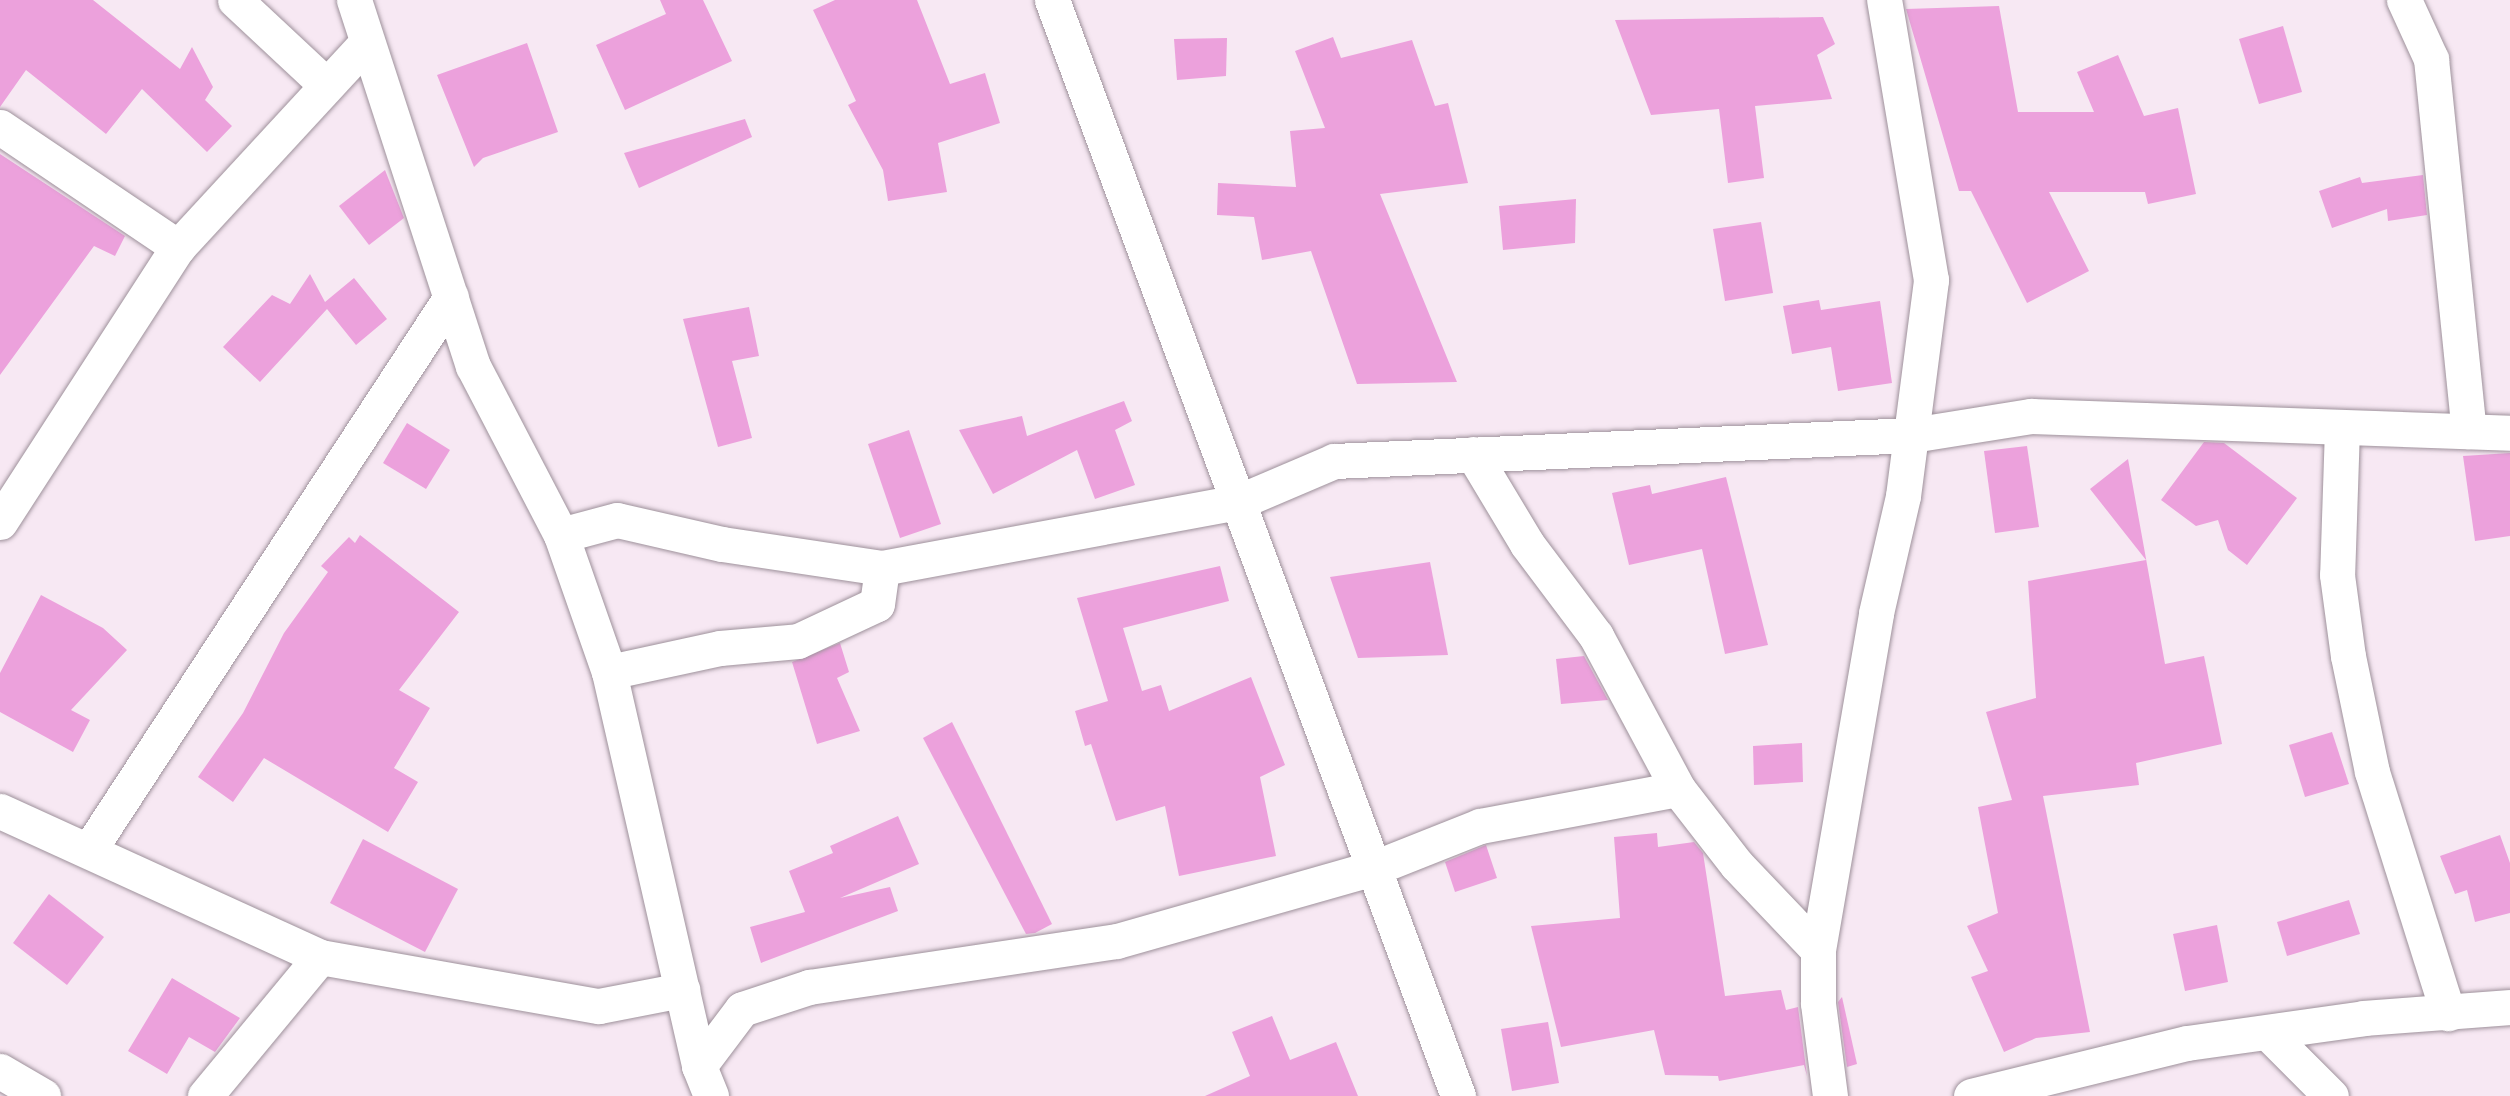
<!DOCTYPE html>
<html>
<head>
<meta charset="utf-8">
<style>
  body { margin:0 }
  #map { position:relative; width:2510px; height:1096px; overflow:hidden; background:#f7e8f3; font-family:"Roboto Condensed",sans-serif }
  div>[style] { position:absolute }
  [style*='--x'] { left:calc(var(--x)*1px); top:calc(var(--y)*1px); width:calc(var(--w)*1px); rotate:calc(var(--a)*1deg) }
  .building>* { inset:0; background:#eca1dc }
  .roads { filter:drop-shadow(0 0 2px #9e919b) drop-shadow(0 0 2px #9e919b) }
  .street>* { height:35px; margin:-17.5px; padding:0 17.5px; transform-origin:17.5px; border-radius:17.5px; background:#fff }
  span { translate:-50% -50%; white-space:nowrap; text-align:center; line-height:1.15; -webkit-text-stroke:5px #f7e8f3; paint-order:stroke }
</style>
</head>
<body>
<div id="map">
  <div class="building">
    <i style="clip-path:polygon(0 0,93px 0,180px 69px,192px 47px,213px 87px,205px 100px,232px 126px,207px 152px,142px 89px,106px 134px,26px 70px,0 107px)"></i>
    <i style="clip-path:polygon(660px 0,703px 0,732px 61px,625px 110px,596px 45px,666px 14px)"></i>
    <i style="clip-path:polygon(835px 0,917px 0,950px 84px,985px 73px,1000px 123px,938px 143px,947px 192px,888px 201px,883px 170px,848px 105px,856px 101px,813px 10px)"></i>
    <i style="clip-path:polygon(1999px 6px,2018px 112px,2094px 112px,2077px 72px,2118px 55px,2144px 116px,2178px 108px,2196px 194px,2148px 204px,2145px 192px,2049px 192px,2089px 271px,2027px 303px,1971px 191px,1959px 191px,1906px 9px)"></i>
    <i style="clip-path:polygon(1823px 17px,1835px 44px,1817px 55px,1832px 99px,1755px 106px,1764px 178px,1728px 183px,1719px 109px,1651px 115px,1615px 20px)"></i>
    <i style="clip-path:polygon(2283px 26px,2302px 92px,2259px 104px,2239px 39px)"></i>
    <i style="clip-path:polygon(1333px 37px,1341px 58px,1412px 40px,1435px 106px,1448px 103px,1468px 183px,1380px 194px,1457px 382px,1357px 384px,1311px 251px,1262px 260px,1254px 217px,1217px 215px,1218px 183px,1296px 187px,1290px 131px,1325px 128px,1295px 51px)"></i>
    <i style="clip-path:polygon(1227px 38px,1226px 76px,1177px 80px,1174px 39px)"></i>
    <i style="clip-path:polygon(527px 43px,558px 132px,483px 158px,474px 167px,437px 75px)"></i>
    <i style="clip-path:polygon(745px 119px,752px 137px,639px 188px,624px 153px)"></i>
    <i style="clip-path:polygon(0 154px,125px 236px,115px 256px,94px 246px,0 375px)"></i>
    <i style="clip-path:polygon(385px 170px,404px 218px,369px 245px,339px 206px)"></i>
    <i style="clip-path:polygon(2423px 175px,2427px 215px,2388px 221px,2387px 209px,2332px 228px,2319px 191px,2360px 177px,2362px 183px)"></i>
    <i style="clip-path:polygon(1576px 199px,1575px 243px,1503px 250px,1499px 206px)"></i>
    <i style="clip-path:polygon(1761px 222px,1773px 293px,1725px 301px,1713px 229px)"></i>
    <i style="clip-path:polygon(310px 274px,325px 302px,354px 278px,387px 319px,356px 345px,327px 309px,260px 382px,223px 347px,272px 295px,290px 304px)"></i>
    <i style="clip-path:polygon(1819px 300px,1821px 310px,1880px 301px,1892px 383px,1838px 391px,1831px 347px,1792px 354px,1783px 306px)"></i>
    <i style="clip-path:polygon(749px 307px,759px 356px,732px 361px,752px 438px,718px 447px,683px 319px)"></i>
    <i style="clip-path:polygon(1124px 401px,1132px 421px,1115px 430px,1135px 485px,1095px 499px,1077px 450px,993px 494px,959px 430px,1022px 416px,1027px 436px)"></i>
    <i style="clip-path:polygon(407px 423px,450px 450px,426px 489px,383px 463px)"></i>
    <i style="clip-path:polygon(909px 430px,941px 524px,900px 538px,868px 444px)"></i>
    <i style="clip-path:polygon(2204px 442px,2224px 443px,2297px 498px,2247px 565px,2228px 550px,2218px 520px,2196px 526px,2161px 500px)"></i>
    <i style="clip-path:polygon(2027px 446px,2039px 527px,1995px 533px,1984px 451px)"></i>
    <i style="clip-path:polygon(2510px 453px,2510px 536px,2475px 541px,2463px 456px)"></i>
    <i style="clip-path:polygon(2128px 459px,2165px 664px,2204px 656px,2222px 744px,2136px 763px,2139px 785px,2043px 796px,2090px 1032px,2036px 1038px,2004px 1052px,1971px 977px,1988px 971px,1967px 926px,1998px 913px,1978px 807px,2012px 800px,1986px 712px,2036px 698px,2028px 581px,2146px 560px,2090px 489px)"></i>
    <i style="clip-path:polygon(1726px 477px,1768px 645px,1725px 654px,1702px 549px,1629px 565px,1612px 493px,1650px 485px,1652px 494px)"></i>
    <i style="clip-path:polygon(360px 535px,459px 612px,399px 690px,430px 708px,394px 768px,418px 782px,388px 832px,264px 758px,233px 802px,198px 777px,243px 713px,284px 633px,328px 572px,321px 566px,349px 537px,355px 543px)"></i>
    <i style="clip-path:polygon(1430px 562px,1448px 655px,1358px 658px,1330px 577px)"></i>
    <i style="clip-path:polygon(1220px 566px,1229px 601px,1123px 628px,1142px 691px,1161px 685px,1169px 711px,1251px 677px,1285px 765px,1260px 777px,1276px 856px,1179px 876px,1165px 806px,1116px 821px,1091px 744px,1085px 746px,1075px 711px,1108px 701px,1077px 598px)"></i>
    <i style="clip-path:polygon(41px 595px,103px 628px,127px 650px,71px 710px,90px 720px,73px 752px,0 712px,0 673px)"></i>
    <i style="clip-path:polygon(840px 643px,849px 672px,837px 678px,860px 731px,817px 744px,792px 662px)"></i>
    <i style="clip-path:polygon(1584px 656px,1608px 700px,1561px 704px,1556px 659px)"></i>
    <i style="clip-path:polygon(952px 722px,1052px 924px,1035px 933px,1026px 934px,923px 738px)"></i>
    <i style="clip-path:polygon(2332px 732px,2349px 784px,2305px 797px,2289px 745px)"></i>
    <i style="clip-path:polygon(1802px 743px,1803px 782px,1754px 785px,1753px 746px)"></i>
    <i style="clip-path:polygon(898px 816px,919px 864px,840px 898px,890px 887px,898px 911px,761px 963px,750px 927px,805px 912px,789px 871px,833px 853px,830px 846px)"></i>
    <i style="clip-path:polygon(1657px 833px,1658px 847px,1694px 842px,1703px 853px,1725px 996px,1781px 990px,1786px 1010px,1798px 1007px,1807px 1076px,1804px 1065px,1719px 1081px,1718px 1076px,1665px 1075px,1654px 1030px,1561px 1047px,1531px 926px,1620px 918px,1614px 837px)"></i>
    <i style="clip-path:polygon(2500px 835px,2510px 863px,2510px 913px,2475px 922px,2467px 890px,2455px 894px,2440px 856px)"></i>
    <i style="clip-path:polygon(363px 839px,458px 889px,425px 952px,330px 903px)"></i>
    <i style="clip-path:polygon(1486px 845px,1497px 878px,1455px 892px,1445px 862px)"></i>
    <i style="clip-path:polygon(49px 894px,104px 937px,67px 985px,13px 943px)"></i>
    <i style="clip-path:polygon(2349px 900px,2360px 934px,2287px 956px,2277px 922px)"></i>
    <i style="clip-path:polygon(2217px 925px,2228px 982px,2185px 991px,2173px 934px)"></i>
    <i style="clip-path:polygon(172px 978px,240px 1018px,215px 1052px,189px 1037px,167px 1074px,128px 1051px)"></i>
    <i style="clip-path:polygon(1842px 997px,1857px 1064px,1847px 1067px,1838px 1002px)"></i>
    <i style="clip-path:polygon(1272px 1016px,1290px 1060px,1336px 1042px,1358px 1096px,1205px 1096px,1250px 1076px,1232px 1032px)"></i>
    <i style="clip-path:polygon(1548px 1022px,1559px 1083px,1512px 1091px,1501px 1029px)"></i>
  </div>
  <div class="roads">
    <div class="street">
      <i style="--x:235;--y:0;--w:125;--a:43"></i>
      <i style="--x:354;--y:0;--w:385;--a:72"></i>
      <i style="--x:473;--y:366;--w:191;--a:62.5"></i>
      <i style="--x:561;--y:535;--w:145;--a:70.7"></i>
      <i style="--x:609;--y:672;--w:404;--a:77.1"></i>
      <i style="--x:699;--y:1066;--w:32;--a:68"></i>
      <i style="--x:1052;--y:0;--w:1169;--a:69.67"></i>
      <i style="--x:2404;--y:0;--w:65;--a:65.4"></i>
      <i style="--x:2431;--y:59;--w:374;--a:84.2"></i>
      <i style="--x:0;--y:127;--w:215;--a:34"></i>
      <i style="--x:2342;--y:428;--w:147;--a:91.9"></i>
      <i style="--x:2337;--y:575;--w:82;--a:82.3"></i>
      <i style="--x:2348;--y:656;--w:118;--a:78.3"></i>
      <i style="--x:2372;--y:772;--w:253;--a:72.5"></i>
      <i style="--x:1473;--y:454;--w:105;--a:59"></i>
      <i style="--x:1527;--y:544;--w:115;--a:53.1"></i>
      <i style="--x:1596;--y:636;--w:174;--a:61.8"></i>
      <i style="--x:1678;--y:789;--w:96;--a:52.2"></i>
      <i style="--x:1737;--y:865;--w:117;--a:46.4"></i>
      <i style="--x:0;--y:522;--w:328;--a:-57.1"></i>
      <i style="--x:178;--y:247;--w:276;--a:-47.3"></i>
      <i style="--x:561;--y:535;--w:58;--a:-15"></i>
      <i style="--x:617;--y:520;--w:108;--a:12.9"></i>
      <i style="--x:722;--y:544;--w:162;--a:8.5"></i>
      <i style="--x:882;--y:568;--w:362;--a:-10.5"></i>
      <i style="--x:1238;--y:502;--w:104;--a:-23.1"></i>
      <i style="--x:1334;--y:461;--w:579;--a:-2.58"></i>
      <i style="--x:1912;--y:435;--w:121;--a:-9.1"></i>
      <i style="--x:2031;--y:416;--w:479;--a:2"></i>
      <i style="--x:609;--y:672;--w:114;--a:-12.2"></i>
      <i style="--x:720;--y:648;--w:78;--a:-5.1"></i>
      <i style="--x:798;--y:641;--w:87;--a:-25.1"></i>
      <i style="--x:877;--y:604;--w:36;--a:-82"></i>
      <i style="--x:0;--y:811;--w:352;--a:24.5"></i>
      <i style="--x:89;--y:850;--w:661;--a:-56.79"></i>
      <i style="--x:2270;--y:1035;--w:86;--a:45"></i>
      <i style="--x:699;--y:1066;--w:71;--a:-53"></i>
      <i style="--x:742;--y:1009;--w:71;--a:-18.2"></i>
      <i style="--x:809;--y:987;--w:311;--a:-8.5"></i>
      <i style="--x:1117;--y:941;--w:267;--a:-15.9"></i>
      <i style="--x:1374;--y:868;--w:114;--a:-21.6"></i>
      <i style="--x:1480;--y:826;--w:201;--a:-10.6"></i>
      <i style="--x:0;--y:1071;--w:50;--a:30.2"></i>
      <i style="--x:205;--y:1096;--w:180;--a:-50.4"></i>
      <i style="--x:320;--y:957;--w:283;--a:10"></i>
      <i style="--x:599;--y:1006;--w:85;--a:-10.9"></i>
      <i style="--x:1830;--y:1096;--w:94;--a:-97.4"></i>
      <i style="--x:1818;--y:1003;--w:53;--a:-90"></i>
      <i style="--x:1818;--y:950;--w:342;--a:-80.2"></i>
      <i style="--x:1876;--y:613;--w:120;--a:-77"></i>
      <i style="--x:1903;--y:496;--w:218;--a:-82.6"></i>
      <i style="--x:1931;--y:280;--w:284;--a:-99.5"></i>
      <i style="--x:1971;--y:1096;--w:222;--a:-13.8"></i>
      <i style="--x:2187;--y:1043;--w:179;--a:-8"></i>
      <i style="--x:2364;--y:1018;--w:146;--a:-4.3"></i>
    </div>
  </div>
</div>
</body>
</html>
